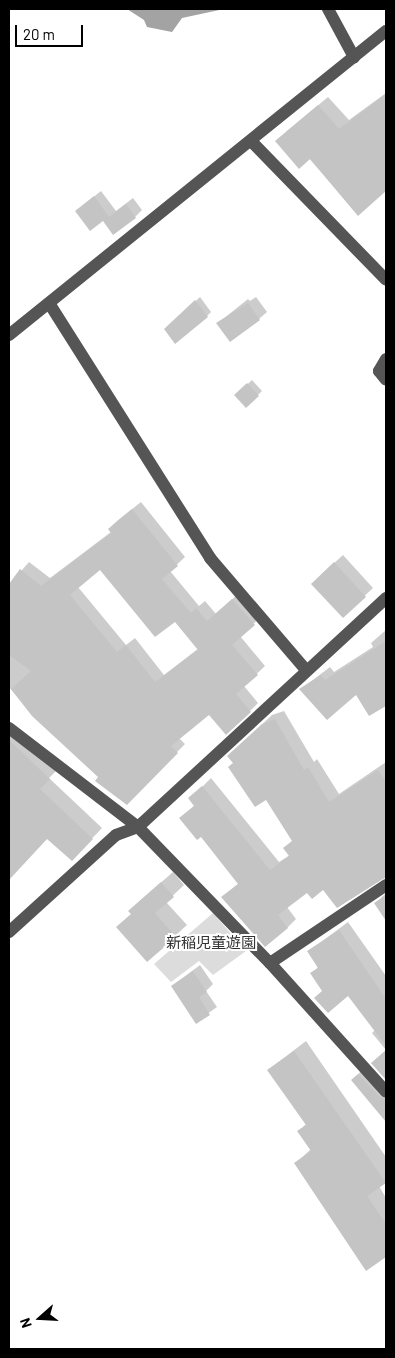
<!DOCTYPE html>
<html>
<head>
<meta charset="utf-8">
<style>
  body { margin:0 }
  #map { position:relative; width:395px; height:1358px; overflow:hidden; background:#fff; font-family:Barlow,"Noto Sans JP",sans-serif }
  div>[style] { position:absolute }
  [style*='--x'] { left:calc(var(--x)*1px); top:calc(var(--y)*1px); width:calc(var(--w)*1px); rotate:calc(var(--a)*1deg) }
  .green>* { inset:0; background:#dcdcdc }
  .water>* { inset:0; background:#a3a3a3 }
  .shadow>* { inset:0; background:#0003 }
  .building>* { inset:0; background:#c4c4c4 }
  .minor>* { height:12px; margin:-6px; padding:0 6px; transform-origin:6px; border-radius:6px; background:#555 }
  span { translate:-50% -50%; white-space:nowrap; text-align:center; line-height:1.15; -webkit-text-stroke:4px #fff; paint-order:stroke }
  .park-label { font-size:15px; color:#333 }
  .frame { position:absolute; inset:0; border:10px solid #000; pointer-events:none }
  .north { position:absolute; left:15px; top:1293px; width:50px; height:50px; -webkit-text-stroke:4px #fff; paint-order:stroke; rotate:251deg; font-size:14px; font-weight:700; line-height:20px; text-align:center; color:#000 }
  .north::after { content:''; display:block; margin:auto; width:18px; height:22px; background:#000; clip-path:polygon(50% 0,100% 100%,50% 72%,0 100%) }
  .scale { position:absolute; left:15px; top:25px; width:68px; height:22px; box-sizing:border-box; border:2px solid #000; border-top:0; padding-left:6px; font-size:15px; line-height:18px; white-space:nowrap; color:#000; -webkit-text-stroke:4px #fff; paint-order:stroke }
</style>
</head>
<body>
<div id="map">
  <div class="green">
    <i style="clip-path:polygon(213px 913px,246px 951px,213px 975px,199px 961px,171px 982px,154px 964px)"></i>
  </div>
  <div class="water">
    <i style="clip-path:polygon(127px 9px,224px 9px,182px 18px,172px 32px,147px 27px,144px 20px)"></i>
  </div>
  <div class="shadow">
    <i style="clip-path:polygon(386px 93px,386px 186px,358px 214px,286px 132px,328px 97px,349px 120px)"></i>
    <i style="clip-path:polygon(101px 191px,116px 211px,133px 198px,142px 210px,135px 217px,103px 220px,76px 211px)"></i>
    <i style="clip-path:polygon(200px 297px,211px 312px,207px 316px,181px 315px)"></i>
    <i style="clip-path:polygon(256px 297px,267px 312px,259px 319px,218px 323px,248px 299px,250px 301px)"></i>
    <i style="clip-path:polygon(252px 380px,262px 391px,258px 395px,236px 395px)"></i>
    <i style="clip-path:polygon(evenodd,141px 502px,185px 557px,170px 571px,199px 606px,205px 601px,216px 614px,241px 591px,262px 616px,240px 636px,265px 666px,244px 686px,258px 703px,250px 711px,226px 733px,210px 713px,179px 738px,185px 744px,127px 803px,33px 716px,9px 687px,9px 585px,29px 562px,50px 578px,111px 532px,109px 529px,117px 521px,141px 502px,101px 568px,176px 620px,199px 648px,164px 675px,135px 638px,126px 645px,78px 587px,101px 568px)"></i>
    <i style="clip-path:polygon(343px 555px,373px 588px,343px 616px,320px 576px)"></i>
    <i style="clip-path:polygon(386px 630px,386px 705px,370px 715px,357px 693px,301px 689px,330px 667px,334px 672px,373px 647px,371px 643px)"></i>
    <i style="clip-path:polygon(284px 711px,314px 762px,317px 759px,339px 794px,386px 762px,386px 878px,308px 891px,287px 907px,296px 919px,287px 928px,223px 897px,239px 883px,202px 836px,181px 818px,195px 805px,199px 790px,211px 778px,279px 862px,290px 855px,285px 848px,293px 840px,266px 798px,234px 763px,238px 747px,272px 715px)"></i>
    <i style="clip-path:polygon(9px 724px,59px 768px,49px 778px,102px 828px,82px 849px,48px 837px,9px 878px)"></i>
    <i style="clip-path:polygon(173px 872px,184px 885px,166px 902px,187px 925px,175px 936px,132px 914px,141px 900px)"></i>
    <i style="clip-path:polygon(386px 893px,386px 919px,376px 903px)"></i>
    <i style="clip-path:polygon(348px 922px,386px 976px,386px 1078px,373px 1063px,386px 1050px,372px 1033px,375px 1030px,348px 994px,323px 990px,312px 974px,318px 967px,309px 951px)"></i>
    <i style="clip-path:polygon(200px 965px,213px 984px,206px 991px,217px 1007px,196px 1022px,172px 986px)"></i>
    <i style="clip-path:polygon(306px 1041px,386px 1157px,386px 1181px,379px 1186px,386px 1198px,386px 1256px,366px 1269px,296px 1163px,311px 1149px,299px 1131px,307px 1123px,268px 1070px)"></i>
    <i style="clip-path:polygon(361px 1071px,386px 1085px,385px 1118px,353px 1080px)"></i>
  </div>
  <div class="building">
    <i style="clip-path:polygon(386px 94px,386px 191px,358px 216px,310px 159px,299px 169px,275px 141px,318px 105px,339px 129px)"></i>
    <i style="clip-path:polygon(94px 196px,109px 217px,126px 204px,136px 218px,113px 235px,103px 221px,90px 231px,75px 211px)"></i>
    <i style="clip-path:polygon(195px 300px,208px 317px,175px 344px,164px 329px)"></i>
    <i style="clip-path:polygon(248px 303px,260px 320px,230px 342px,216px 323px)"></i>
    <i style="clip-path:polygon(247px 383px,259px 396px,246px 408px,234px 395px)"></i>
    <i style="clip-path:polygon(evenodd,132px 509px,178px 566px,162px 579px,191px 613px,196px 608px,207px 621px,232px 599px,255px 625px,232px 645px,258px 675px,236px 694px,251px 712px,226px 735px,209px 715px,171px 746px,178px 753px,127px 805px,95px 781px,98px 777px,32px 716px,11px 689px,31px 671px,9px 655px,9px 584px,20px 569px,41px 586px,111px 533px,108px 529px,132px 509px,100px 570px,155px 637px,175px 622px,198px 650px,155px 682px,126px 645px,117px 652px,70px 595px,100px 570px)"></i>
    <i style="clip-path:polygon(334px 562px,366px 597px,343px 618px,311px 584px)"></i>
    <i style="clip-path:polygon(386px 641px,386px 706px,369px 716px,356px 695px,327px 720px,299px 689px,321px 675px,325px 680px)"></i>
    <i style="clip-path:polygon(275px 719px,304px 770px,308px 767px,329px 802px,378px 770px,386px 782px,386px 877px,337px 908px,323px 890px,312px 899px,307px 893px,278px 915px,288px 928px,265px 947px,221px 897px,238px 884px,201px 837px,197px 840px,179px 818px,194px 806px,188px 798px,202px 786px,270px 870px,289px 856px,283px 848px,292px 841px,266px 800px,255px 807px,228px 767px,233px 763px,227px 756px,262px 724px)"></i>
    <i style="clip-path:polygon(9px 740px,50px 779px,40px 789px,93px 839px,72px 861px,47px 839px,9px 880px)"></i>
    <i style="clip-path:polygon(161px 882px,174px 897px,155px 913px,176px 937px,147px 962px,116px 927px,131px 914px,128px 911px)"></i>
    <i style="clip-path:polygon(386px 895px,386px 921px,374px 903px)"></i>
    <i style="clip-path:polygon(339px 930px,386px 999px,386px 1046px,348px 996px,328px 1013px,314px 998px,322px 991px,310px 973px,318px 968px,307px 951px)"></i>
    <i style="clip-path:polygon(193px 971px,207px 992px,199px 997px,210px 1015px,196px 1024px,171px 986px)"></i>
    <i style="clip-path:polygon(386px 1050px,386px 1080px,371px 1063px)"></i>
    <i style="clip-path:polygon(294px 1051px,386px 1183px,367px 1196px,386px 1224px,386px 1257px,366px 1271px,294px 1163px,311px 1151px,297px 1131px,306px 1125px,267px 1070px)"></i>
    <i style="clip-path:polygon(358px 1074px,380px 1097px,386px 1100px,386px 1122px,351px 1080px)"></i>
  </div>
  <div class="minor">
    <i style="--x:328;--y:9;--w:55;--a:61.6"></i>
    <i style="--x:252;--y:142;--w:192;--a:45.8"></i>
    <i style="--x:49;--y:303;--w:302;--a:57.7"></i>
    <i style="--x:210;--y:558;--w:148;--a:49.4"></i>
    <i style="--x:9;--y:335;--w:484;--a:-38.9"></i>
    <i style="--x:386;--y:359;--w:14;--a:120"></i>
    <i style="--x:379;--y:371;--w:11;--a:52"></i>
    <i style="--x:9;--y:728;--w:163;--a:37.5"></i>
    <i style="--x:138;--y:827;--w:190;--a:45.9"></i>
    <i style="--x:270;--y:963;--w:173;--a:48"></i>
    <i style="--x:9;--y:932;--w:144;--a:-42.2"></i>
    <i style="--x:116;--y:835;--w:23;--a:-20"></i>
    <i style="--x:138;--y:827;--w:338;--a:-42.7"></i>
    <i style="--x:270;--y:963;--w:140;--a:-33.9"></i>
  </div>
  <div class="park-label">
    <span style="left:211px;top:943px">新稲児童遊園</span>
  </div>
  <div class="frame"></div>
  <div class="north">N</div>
  <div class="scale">20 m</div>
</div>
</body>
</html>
